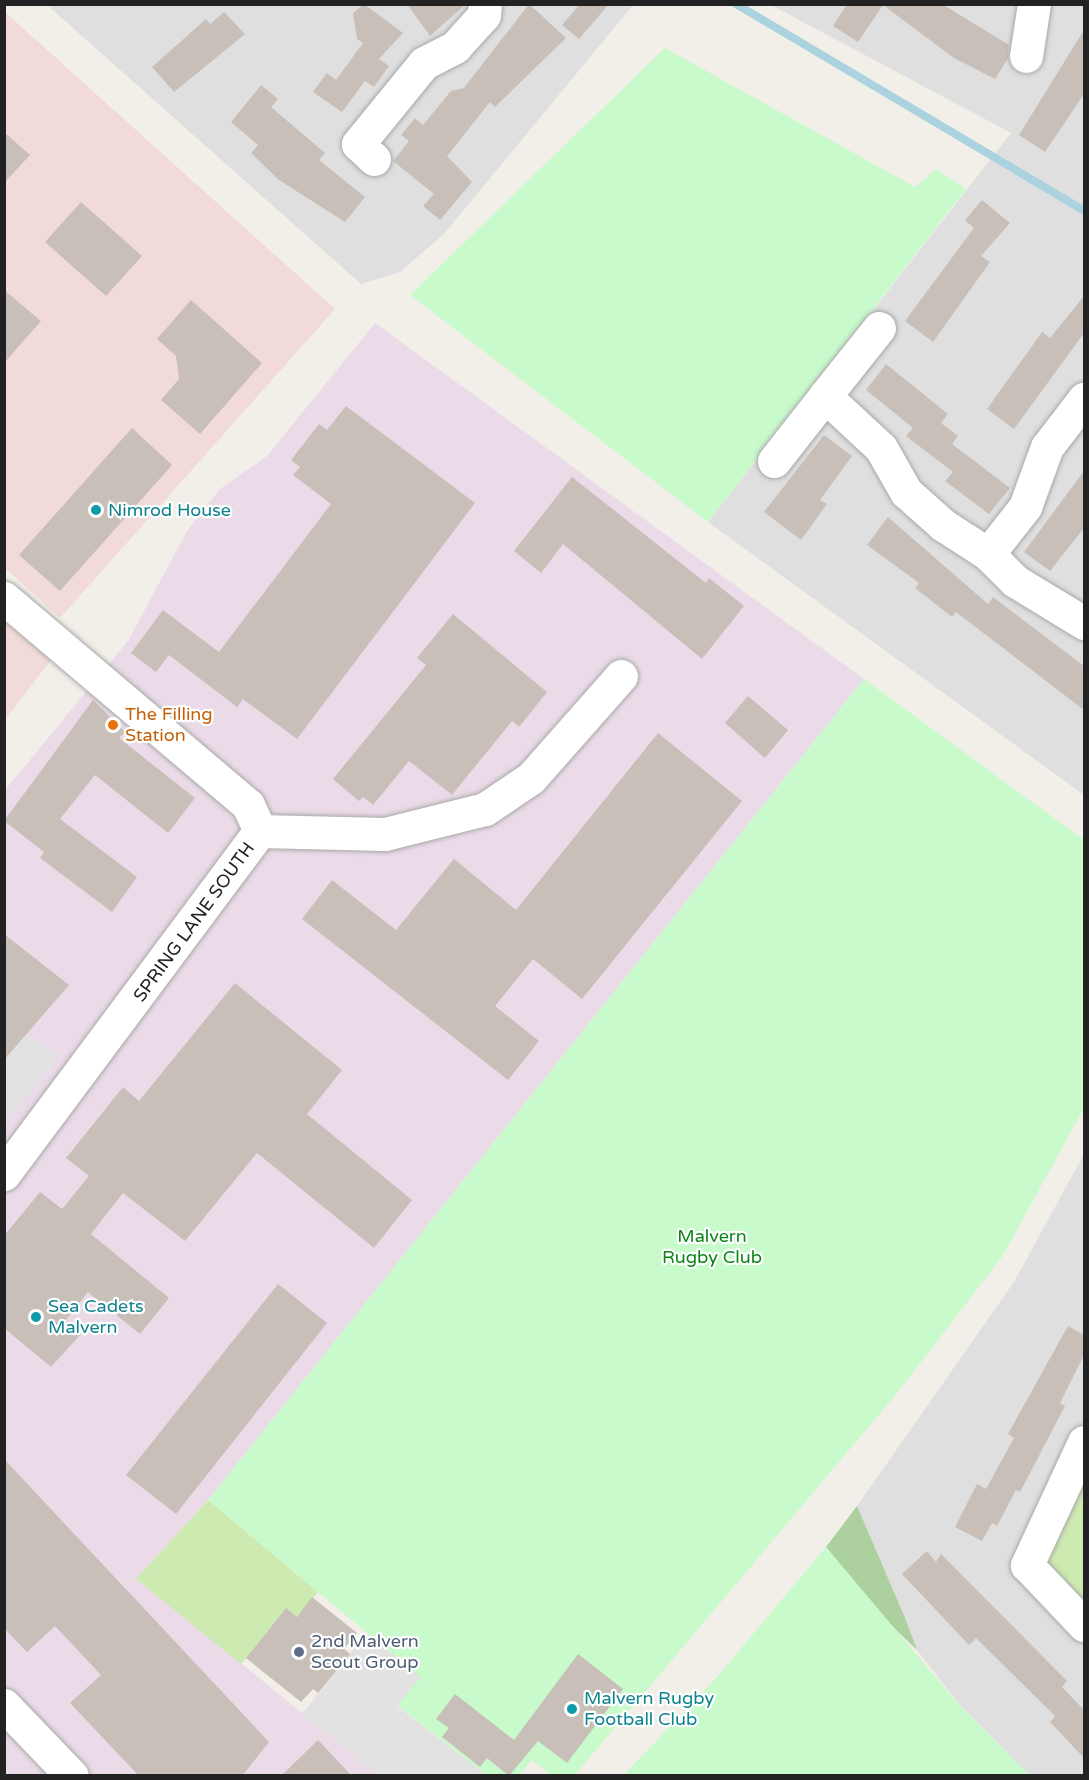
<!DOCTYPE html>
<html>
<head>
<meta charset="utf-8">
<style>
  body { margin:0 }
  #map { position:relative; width:1089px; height:1780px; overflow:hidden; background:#f2efe9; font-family:"Varela Round",sans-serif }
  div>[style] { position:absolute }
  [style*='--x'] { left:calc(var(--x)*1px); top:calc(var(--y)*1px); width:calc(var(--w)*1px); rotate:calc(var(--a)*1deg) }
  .residential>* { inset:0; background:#e0dfdf }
  .commercial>* { inset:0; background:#f2dad9 }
  .industrial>* { inset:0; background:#ebdbe8 }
  .grass>* { inset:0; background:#cdebb0 }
  .forest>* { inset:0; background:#add19e }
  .park>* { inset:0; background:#c8facc }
  .parking>* { inset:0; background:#e2e2e2 }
  .stream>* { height:8px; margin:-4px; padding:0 4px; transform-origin:4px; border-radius:4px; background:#aad3df }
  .building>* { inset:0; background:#c7bfb8 }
  .roads { filter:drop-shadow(0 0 2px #a9a9a9) drop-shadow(0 0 2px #a9a9a9) }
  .minor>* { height:33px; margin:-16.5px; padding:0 16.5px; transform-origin:16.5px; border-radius:16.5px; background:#fff }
  .dots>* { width:16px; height:16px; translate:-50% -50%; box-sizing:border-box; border:3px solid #fff; border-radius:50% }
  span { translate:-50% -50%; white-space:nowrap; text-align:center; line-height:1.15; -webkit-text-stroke:4.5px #fff; paint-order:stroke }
  .culture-label { font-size:18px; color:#0d838f }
  .left { translate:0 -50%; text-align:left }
  .food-label { font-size:18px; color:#c56008 }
  .street-label { font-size:18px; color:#222 }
  .park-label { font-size:18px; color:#0c8416 }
  .service-label { font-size:18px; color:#4e5e75 }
  .frame { position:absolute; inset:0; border:6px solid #222; pointer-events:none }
</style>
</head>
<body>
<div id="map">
  <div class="residential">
    <i style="clip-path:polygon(47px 5px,633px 5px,444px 234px,400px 272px,361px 284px)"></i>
    <i style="clip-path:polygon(771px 5px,1084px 5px,1084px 795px,708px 522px,1011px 133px)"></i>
    <i style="clip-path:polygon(1084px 1154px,1084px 1775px,1029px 1775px,959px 1704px,917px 1650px,857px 1506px,1014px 1282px)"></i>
  </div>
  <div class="commercial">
    <i style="clip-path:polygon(5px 12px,335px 309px,60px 618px,5px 568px)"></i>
    <i style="clip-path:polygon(5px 620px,51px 660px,5px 720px)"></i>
  </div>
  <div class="industrial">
    <i style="clip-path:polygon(375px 323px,864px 679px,208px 1500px,137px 1578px,378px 1775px,5px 1776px,5px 790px,128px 641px,187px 531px,220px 489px,267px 456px)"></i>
  </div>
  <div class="grass">
    <i style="clip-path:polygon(1084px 1468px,1084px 1611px,1037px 1558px)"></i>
    <i style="clip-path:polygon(208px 1500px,318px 1592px,297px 1617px,286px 1608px,241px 1664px,136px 1579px)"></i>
  </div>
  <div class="forest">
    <i style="clip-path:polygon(857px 1506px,905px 1618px,917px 1650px,878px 1613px,826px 1547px)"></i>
  </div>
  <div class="park">
    <i style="clip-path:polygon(665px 48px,915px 187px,936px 169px,966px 189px,708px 522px,410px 295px)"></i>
    <i style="clip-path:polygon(864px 679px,1084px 840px,1084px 1108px,1002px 1257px,898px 1392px,575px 1775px,551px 1775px,532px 1760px,519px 1775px,486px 1775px,397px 1705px,420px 1677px,208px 1500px)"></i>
    <i style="clip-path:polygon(826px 1547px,959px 1705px,1029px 1775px,624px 1775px,717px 1677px)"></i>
  </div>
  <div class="parking">
    <i style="clip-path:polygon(25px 1032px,58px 1057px,5px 1124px,4px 1060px)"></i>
    <i style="clip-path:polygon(366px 1633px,421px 1677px,397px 1706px,486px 1775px,378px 1775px,302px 1714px)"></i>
  </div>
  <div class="stream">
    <i style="--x:736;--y:4;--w:405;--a:30.7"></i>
  </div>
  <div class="building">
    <i style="clip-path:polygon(364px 4px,403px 33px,379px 59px,389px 66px,374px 87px,365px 81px,342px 112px,313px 92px,327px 73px,336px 80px,363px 43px,357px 39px,353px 13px)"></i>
    <i style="clip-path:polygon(407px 4px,466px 4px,430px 36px)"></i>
    <i style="clip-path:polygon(529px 4px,566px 38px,495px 107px,490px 102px,447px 156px,472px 182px,440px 220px,423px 206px,434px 194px,393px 161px,409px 141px,401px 135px,415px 118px,423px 125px,451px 91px,464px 88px)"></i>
    <i style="clip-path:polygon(580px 4px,609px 4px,579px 39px,562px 25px)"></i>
    <i style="clip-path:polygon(847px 4px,942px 4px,1009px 45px,1008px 58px,995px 79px,954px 58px,883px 5px,858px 42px,833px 26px)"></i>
    <i style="clip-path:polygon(224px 12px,245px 34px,174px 92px,152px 67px,206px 19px,210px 24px)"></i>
    <i style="clip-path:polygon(1084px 30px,1084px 94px,1045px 152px,1019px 135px)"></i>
    <i style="clip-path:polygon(261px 85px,278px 99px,271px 107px,325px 153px,319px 160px,365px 197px,345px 222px,279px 180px,251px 153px,258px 145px,231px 122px)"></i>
    <i style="clip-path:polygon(4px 132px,30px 155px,4px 183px)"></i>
    <i style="clip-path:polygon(982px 200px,1010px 223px,981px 256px,990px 262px,933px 342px,905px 321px,974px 228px,965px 220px)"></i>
    <i style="clip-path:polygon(81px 202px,142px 256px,106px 296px,45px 242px)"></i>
    <i style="clip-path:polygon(4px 290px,41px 321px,4px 363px)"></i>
    <i style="clip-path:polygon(1084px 296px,1084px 333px,1014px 429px,987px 409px,1042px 332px,1050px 338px)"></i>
    <i style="clip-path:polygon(191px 300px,262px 363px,200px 434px,161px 400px,179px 379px,176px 356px,157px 339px)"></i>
    <i style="clip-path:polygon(886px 364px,948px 414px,941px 423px,958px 436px,952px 444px,1010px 488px,989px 514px,945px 481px,953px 472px,906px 436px,913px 428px,866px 390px)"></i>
    <i style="clip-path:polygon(346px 406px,475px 503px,297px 739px,243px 699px,237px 707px,169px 655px,156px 672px,131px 653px,163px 610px,219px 652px,331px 504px,293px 475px,300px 467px,291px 460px,319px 424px,327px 430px)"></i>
    <i style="clip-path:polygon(132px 428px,172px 465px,60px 591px,19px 555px)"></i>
    <i style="clip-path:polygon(824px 435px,852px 456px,820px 500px,827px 504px,801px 540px,764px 512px)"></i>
    <i style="clip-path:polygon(1084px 471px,1084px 528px,1050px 571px,1024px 552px)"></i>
    <i style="clip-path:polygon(572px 477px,706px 583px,709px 578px,744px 606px,702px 659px,563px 544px,541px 573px,514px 551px)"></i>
    <i style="clip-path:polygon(888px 517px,988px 604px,993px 597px,1084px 666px,1084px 710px,956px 612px,952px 617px,915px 588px,919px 583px,867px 545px)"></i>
    <i style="clip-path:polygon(453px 614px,547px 692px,519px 727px,512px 721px,452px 795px,409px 761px,373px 805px,363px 797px,359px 801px,333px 779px,426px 665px,417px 658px)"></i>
    <i style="clip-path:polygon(748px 696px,788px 730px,765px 758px,725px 723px)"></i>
    <i style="clip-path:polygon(93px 700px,125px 732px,119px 738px,195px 798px,168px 833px,95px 775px,60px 819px,137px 877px,112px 912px,40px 858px,44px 852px,4px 821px)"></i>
    <i style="clip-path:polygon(658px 733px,742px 801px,582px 999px,533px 959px,495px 1006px,539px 1041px,508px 1080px,302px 919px,332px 880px,396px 930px,454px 859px,516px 910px)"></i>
    <i style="clip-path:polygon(4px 934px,69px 985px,4px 1060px)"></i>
    <i style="clip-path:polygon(235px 983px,342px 1070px,307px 1114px,412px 1200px,374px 1248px,257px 1153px,185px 1241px,123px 1193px,91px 1234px,169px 1298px,140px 1334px,88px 1292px,65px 1321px,81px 1334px,51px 1367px,4px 1328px,4px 1236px,40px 1192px,62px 1209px,89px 1176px,66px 1158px,123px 1087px,139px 1101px)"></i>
    <i style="clip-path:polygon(278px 1284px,327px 1323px,176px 1514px,126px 1475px)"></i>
    <i style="clip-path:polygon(1068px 1326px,1084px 1335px,1084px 1355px,1060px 1403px,1065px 1406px,1020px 1492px,1016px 1490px,997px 1526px,992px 1523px,982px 1541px,955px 1527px,977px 1484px,986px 1489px,1014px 1438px,1008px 1434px)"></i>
    <i style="clip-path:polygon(4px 1459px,269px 1742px,242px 1776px,139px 1776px,70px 1703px,101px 1675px,55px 1626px,27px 1652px,4px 1628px)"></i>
    <i style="clip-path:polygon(927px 1551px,936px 1562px,941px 1554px,1067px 1681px,1062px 1687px,1084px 1710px,1084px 1758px,1050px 1722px,1055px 1716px,976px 1638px,969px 1645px,902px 1574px)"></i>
    <i style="clip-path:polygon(312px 1597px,357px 1633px,344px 1649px,350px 1654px,318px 1693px,313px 1689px,301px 1702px,246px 1658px,286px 1608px,297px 1617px)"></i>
    <i style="clip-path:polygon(578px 1654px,623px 1689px,567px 1763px,538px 1741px,509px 1776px,487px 1758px,480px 1767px,442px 1737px,449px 1728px,436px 1719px,455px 1694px,514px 1740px)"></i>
    <i style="clip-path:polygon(318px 1740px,352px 1776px,281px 1776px)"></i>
  </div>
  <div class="roads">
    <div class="minor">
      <i style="--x:1026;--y:56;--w:53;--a:-81.3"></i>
      <i style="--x:374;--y:159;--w:22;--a:-137"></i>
      <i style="--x:358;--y:144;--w:104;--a:-50.8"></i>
      <i style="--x:424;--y:63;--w:35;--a:-27"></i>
      <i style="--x:455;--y:47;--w:43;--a:-47.8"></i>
      <i style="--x:484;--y:15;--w:11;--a:-85"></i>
      <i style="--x:879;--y:328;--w:87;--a:128.5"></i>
      <i style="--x:825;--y:396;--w:76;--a:42.9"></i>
      <i style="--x:881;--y:448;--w:51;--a:60.4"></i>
      <i style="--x:906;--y:492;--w:50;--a:41.7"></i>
      <i style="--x:943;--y:525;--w:54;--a:32.8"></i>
      <i style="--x:988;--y:554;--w:38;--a:45"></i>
      <i style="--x:1015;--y:581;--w:81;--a:31.3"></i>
      <i style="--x:774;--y:461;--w:83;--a:-51.9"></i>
      <i style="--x:988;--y:554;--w:60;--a:-51.8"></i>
      <i style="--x:1025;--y:507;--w:64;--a:-69.9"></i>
      <i style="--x:1047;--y:447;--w:61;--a:-52.4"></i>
      <i style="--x:4;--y:598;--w:320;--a:40.3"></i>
      <i style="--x:248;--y:805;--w:29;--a:65"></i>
      <i style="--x:260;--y:831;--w:125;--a:1.4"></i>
      <i style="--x:385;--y:834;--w:103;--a:-14"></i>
      <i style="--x:485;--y:809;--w:55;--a:-34"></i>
      <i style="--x:531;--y:778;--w:136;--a:-48.6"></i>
      <i style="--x:4;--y:1174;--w:428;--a:-53.3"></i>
      <i style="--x:1084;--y:1442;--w:136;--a:114.9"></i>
      <i style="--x:1027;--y:1565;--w:83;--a:46.5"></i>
      <i style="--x:4;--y:1705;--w:98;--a:46.2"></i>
    </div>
  </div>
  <div class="dots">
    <i style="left:96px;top:510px;background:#0f9aa8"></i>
    <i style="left:113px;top:725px;background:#e8710a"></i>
    <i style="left:36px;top:1317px;background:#0f9aa8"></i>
    <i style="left:299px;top:1652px;background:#5c6f8a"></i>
    <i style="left:572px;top:1709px;background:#0f9aa8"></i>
  </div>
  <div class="culture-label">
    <span class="left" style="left:108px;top:510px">Nimrod House</span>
    <span class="left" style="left:48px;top:1317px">Sea Cadets<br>Malvern</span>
    <span class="left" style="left:584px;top:1709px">Malvern Rugby<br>Football Club</span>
  </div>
  <div class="food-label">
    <span class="left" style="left:125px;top:725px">The Filling<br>Station</span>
  </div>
  <div class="street-label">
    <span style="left:194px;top:922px;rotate:-54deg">SPRING LANE SOUTH</span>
  </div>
  <div class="park-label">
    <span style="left:712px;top:1247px">Malvern<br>Rugby Club</span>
  </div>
  <div class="service-label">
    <span class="left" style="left:311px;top:1652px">2nd Malvern<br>Scout Group</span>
  </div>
  <div class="frame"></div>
</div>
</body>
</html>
